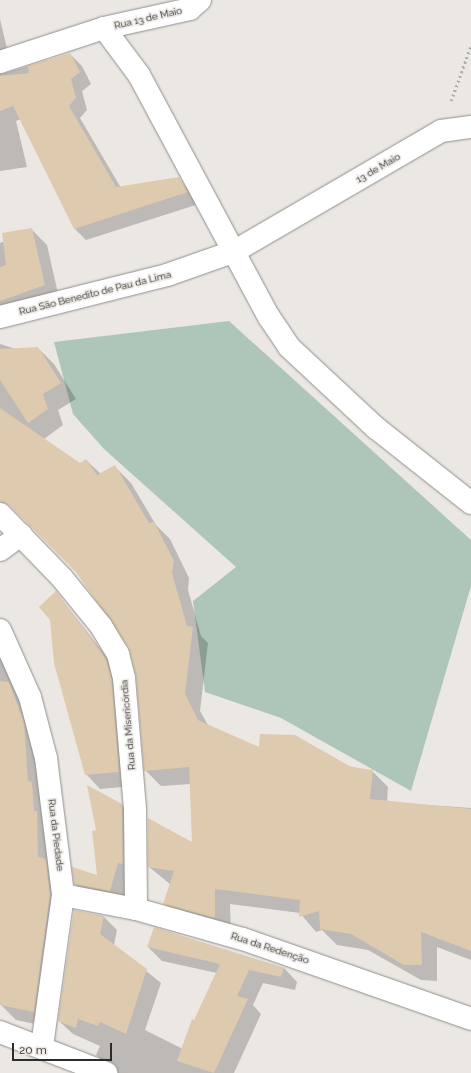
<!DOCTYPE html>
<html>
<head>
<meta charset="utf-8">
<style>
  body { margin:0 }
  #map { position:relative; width:471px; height:1073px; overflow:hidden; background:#ebe8e4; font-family:Raleway,sans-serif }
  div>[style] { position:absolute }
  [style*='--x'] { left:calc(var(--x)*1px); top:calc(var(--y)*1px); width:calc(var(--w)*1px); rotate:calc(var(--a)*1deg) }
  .green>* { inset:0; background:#aec6b9 }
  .shadow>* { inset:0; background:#0003 }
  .building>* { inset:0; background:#decaaf }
  .path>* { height:2.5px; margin-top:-1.25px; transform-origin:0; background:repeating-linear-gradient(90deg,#afada9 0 2px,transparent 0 5px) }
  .roads { filter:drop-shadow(0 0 1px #908e8a) drop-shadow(0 0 1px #908e8a) }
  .street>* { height:22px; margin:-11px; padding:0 11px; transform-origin:11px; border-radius:11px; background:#fff }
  span { translate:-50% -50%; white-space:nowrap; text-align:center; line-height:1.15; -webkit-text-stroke:3px #ebe8e4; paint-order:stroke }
  .street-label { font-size:10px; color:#2d2c2a }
  .scale { position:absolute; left:12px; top:1043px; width:100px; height:18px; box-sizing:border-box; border:2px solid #2d2c2a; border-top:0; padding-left:5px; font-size:12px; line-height:14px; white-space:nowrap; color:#2d2c2a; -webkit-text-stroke:3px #ebe8e4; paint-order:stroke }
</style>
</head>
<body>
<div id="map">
  <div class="green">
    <i style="clip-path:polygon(229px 321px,471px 540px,471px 586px,411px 791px,281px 718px,205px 692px,193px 601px,236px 567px,104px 449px,73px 414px,54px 342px)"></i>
  </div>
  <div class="shadow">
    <i style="clip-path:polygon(0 19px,10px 61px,2px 66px,1px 74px,70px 54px,82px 66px,91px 84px,82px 91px,87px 110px,80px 118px,121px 188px,179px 178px,199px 204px,86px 240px,74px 228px,21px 119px,16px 121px,27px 167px,0 171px)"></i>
    <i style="clip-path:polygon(31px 229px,47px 245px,60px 302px,0 323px,0 243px)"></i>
    <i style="clip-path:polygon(0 344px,16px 349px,38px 348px,54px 364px,76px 399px,58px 410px,63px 425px,44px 439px,80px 464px,86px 460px,101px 474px,115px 467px,131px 483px,156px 525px,170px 539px,189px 578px,188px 590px,201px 636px,208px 643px,200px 711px,208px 725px,259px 748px,372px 771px,388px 787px,387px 802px,471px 808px,471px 960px,437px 947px,437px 981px,421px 980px,368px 950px,337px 945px,322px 930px,316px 932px,300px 913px,230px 904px,231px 933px,180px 919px,164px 903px,170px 884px,149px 867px,193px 844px,191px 784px,161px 786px,145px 770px,137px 677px,130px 647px,77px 572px,0 493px)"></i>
    <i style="clip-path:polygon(56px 592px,120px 674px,133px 786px,100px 789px,86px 774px)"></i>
    <i style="clip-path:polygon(0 637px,39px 738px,53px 868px,50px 1027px,16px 1020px,0 1004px)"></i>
    <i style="clip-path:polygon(121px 804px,136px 819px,124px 905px,90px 898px,75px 884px,98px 876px,97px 831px)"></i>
    <i style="clip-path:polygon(103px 916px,117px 930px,114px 945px,161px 983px,145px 1030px,183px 1049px,217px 973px,162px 961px,148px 947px,155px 928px,284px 968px,297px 982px,295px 990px,263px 983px,253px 1005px,261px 1014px,234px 1073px,118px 1073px,96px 1055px,100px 1046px,73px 1034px,59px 1021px)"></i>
  </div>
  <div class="building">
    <i style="clip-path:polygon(70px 53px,80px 72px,71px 79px,76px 98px,69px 106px,116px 187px,179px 177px,188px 192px,74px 229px,13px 106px,0 111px,0 76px,29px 73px,28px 66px)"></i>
    <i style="clip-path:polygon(32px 228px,45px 285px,0 301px,0 267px,6px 265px,2px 233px)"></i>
    <i style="clip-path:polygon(38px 347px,61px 383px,43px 394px,48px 409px,28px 423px,0 380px,0 349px)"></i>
    <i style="clip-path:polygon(0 408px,80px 463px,86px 459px,97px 475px,115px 465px,149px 523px,154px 522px,174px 561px,172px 573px,187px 626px,193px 627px,185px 694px,198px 720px,259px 747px,260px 734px,295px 735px,351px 767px,373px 770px,370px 799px,471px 809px,471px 951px,421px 932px,422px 965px,404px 965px,351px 934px,320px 929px,319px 911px,299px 917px,300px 900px,215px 889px,215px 918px,163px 904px,174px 871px,148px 867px,148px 818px,192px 842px,189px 767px,144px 771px,136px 677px,129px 648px,76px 572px,9px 505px,0 502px)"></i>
    <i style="clip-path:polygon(56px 591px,106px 659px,112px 680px,119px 772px,85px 775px,54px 663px,50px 620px,39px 607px)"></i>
    <i style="clip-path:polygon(0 681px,9px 682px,24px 722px,28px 781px,32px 782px,34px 811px,37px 811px,38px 857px,46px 859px,50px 895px,34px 1012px,0 1005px)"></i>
    <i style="clip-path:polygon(87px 785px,122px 804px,123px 864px,118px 863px,110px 891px,74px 884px,72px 867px,97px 875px,92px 831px,96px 830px)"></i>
    <i style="clip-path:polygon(74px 910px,104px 916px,100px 934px,147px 969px,126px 1034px,100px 1022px,98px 1026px,78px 1019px,76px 1028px,58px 1021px)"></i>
    <i style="clip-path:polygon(154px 927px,284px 968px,281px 977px,249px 970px,237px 996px,248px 999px,214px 1073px,177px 1061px,192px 1019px,194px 1020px,220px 964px,147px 947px)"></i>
  </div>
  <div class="path">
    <i style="--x:451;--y:101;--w:59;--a:-70.3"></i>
  </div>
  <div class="roads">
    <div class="street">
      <i style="--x:200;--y:0;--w:13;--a:138"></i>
      <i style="--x:190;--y:9;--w:88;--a:167.5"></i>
      <i style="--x:104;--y:28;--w:59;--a:53.3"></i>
      <i style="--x:139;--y:75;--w:275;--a:61.8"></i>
      <i style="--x:269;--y:317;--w:36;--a:56"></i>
      <i style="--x:289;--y:347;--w:119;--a:43"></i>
      <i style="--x:376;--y:428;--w:121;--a:38.3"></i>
      <i style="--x:0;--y:62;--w:109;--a:-18.1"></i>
      <i style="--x:0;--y:317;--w:172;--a:-14.1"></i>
      <i style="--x:167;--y:275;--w:72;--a:-19.4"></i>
      <i style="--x:235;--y:251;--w:238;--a:-30.2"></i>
      <i style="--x:441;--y:131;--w:30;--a:-8"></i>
      <i style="--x:0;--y:514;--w:89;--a:45.9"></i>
      <i style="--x:62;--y:578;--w:62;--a:50.9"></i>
      <i style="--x:101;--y:626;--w:33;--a:59"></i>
      <i style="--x:118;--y:654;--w:25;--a:76"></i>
      <i style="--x:124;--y:678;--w:132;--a:85.2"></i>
      <i style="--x:135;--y:810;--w:99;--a:89.4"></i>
      <i style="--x:0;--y:550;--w:26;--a:-36"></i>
      <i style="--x:0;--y:630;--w:73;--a:65.9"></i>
      <i style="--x:30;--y:697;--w:63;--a:75.3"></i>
      <i style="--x:46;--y:758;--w:138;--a:82.9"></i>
      <i style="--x:63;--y:895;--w:153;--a:97.9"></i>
      <i style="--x:63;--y:895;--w:74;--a:10.9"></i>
      <i style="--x:136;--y:909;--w:111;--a:15.7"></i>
      <i style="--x:243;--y:939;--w:242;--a:19.3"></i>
      <i style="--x:0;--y:1032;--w:114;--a:21.1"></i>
    </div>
  </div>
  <div class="street-label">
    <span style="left:148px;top:18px;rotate:-13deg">Rua 13 de Maio</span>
    <span style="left:378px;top:168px;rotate:-30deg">13 de Maio</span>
    <span style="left:95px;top:293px;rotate:-14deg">Rua São Benedito de Pau da Lima</span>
    <span style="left:128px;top:725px;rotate:-95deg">Rua da Misericórdia</span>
    <span style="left:56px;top:835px;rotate:83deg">Rua da Piedade</span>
    <span style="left:270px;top:948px;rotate:18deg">Rua da Redenção</span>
  </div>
  <div class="scale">20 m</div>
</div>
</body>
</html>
